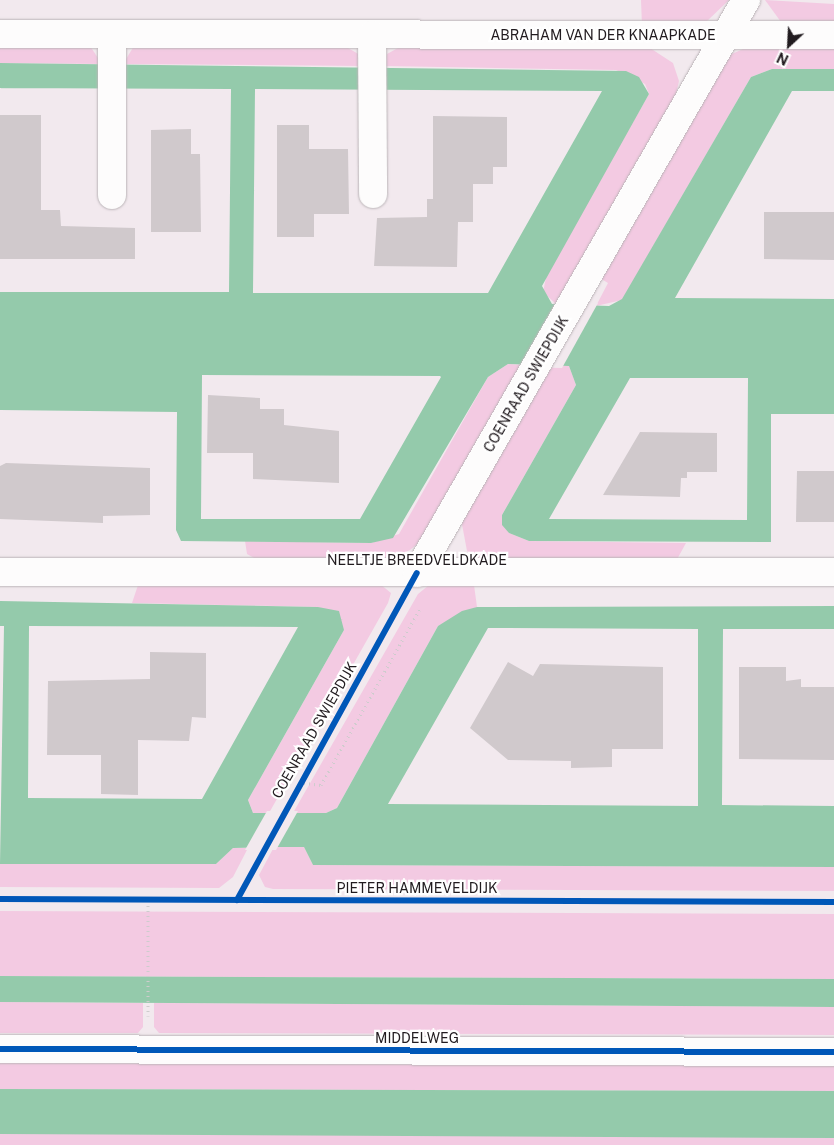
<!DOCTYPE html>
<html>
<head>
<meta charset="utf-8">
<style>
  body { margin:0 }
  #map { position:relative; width:834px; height:1145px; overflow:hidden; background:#f2e9ee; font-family:"Public Sans",sans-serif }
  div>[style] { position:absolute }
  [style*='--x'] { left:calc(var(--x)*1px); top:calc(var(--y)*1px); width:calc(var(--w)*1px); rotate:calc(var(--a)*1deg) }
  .green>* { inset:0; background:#f3cae2 }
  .water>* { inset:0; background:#94caab }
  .pier>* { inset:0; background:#f2e9ee }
  .building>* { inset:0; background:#d0c9cc }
  .path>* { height:3px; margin-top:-1.5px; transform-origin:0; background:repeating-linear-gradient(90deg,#cecccd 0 1px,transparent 0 5px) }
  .roads { filter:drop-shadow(0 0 1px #bbb5b8) drop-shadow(0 0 1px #bbb5b8) }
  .minor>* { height:28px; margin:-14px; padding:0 14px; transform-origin:14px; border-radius:14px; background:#fdfcfc }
  .cycleway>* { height:6px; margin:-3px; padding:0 3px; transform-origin:3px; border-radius:3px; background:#0057b8 }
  span { translate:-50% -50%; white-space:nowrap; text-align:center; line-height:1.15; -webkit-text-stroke:4.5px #fff; paint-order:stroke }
  .street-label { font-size:14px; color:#211b1f }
  .north { position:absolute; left:764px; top:20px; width:50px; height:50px; -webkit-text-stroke:4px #fff; paint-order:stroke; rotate:205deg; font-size:14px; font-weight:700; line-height:20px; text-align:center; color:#211b1f }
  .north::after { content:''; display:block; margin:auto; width:18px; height:22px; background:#211b1f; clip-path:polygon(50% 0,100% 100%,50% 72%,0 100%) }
</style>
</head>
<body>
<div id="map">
  <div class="green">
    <i style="clip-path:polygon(641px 0,729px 0,705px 23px,642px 26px)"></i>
    <i style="clip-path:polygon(765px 0,834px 4px,834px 26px,781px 22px)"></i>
    <i style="clip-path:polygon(0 46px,90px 46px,102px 64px,0 63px)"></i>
    <i style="clip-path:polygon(134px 46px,348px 48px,360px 55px,362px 66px,123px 64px)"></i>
    <i style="clip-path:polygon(398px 48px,650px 48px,673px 63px,679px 81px,675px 98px,557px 305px,543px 292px,547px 273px,649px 94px,645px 84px,616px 70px,385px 66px,387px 54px)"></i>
    <i style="clip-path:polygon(834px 48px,834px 69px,772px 69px,751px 77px,622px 300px,596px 306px,608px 283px,598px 277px,723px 58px,743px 49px)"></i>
    <i style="clip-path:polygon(508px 364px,524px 365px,422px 540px,410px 550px,390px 559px,258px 560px,247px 554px,245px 541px,371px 543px,399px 534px,488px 377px)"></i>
    <i style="clip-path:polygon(548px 365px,569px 366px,576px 385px,502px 515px,509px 533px,529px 541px,686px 543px,675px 563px,478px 560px,467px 551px,461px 519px)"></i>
    <i style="clip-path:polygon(380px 584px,391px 593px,388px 603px,269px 813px,253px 813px,248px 800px,344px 630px,318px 607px,132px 603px,138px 585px)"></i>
    <i style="clip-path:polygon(429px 585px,474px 585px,477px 607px,438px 626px,337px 808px,326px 813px,293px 813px,418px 594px)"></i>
    <i style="clip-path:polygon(274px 847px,304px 847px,313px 865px,834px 867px,834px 891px,273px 889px,265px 887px,259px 875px)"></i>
    <i style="clip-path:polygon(233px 848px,248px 848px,233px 877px,219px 888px,0 887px,0 864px,216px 864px)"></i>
    <i style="clip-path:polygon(0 911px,834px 914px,834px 979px,0 976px)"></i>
    <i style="clip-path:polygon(0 1002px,143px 1003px,143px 1027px,138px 1033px,0 1033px)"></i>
    <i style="clip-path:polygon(154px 1003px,834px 1007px,834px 1035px,159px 1033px,154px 1027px)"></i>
    <i style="clip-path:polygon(0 1063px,834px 1066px,834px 1091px,0 1089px)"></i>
    <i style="clip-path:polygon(0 1116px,834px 1124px,834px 1145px,0 1145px)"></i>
  </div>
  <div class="water">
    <i style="clip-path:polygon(evenodd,0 63px,626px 71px,639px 77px,649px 94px,542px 286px,552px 304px,609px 306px,622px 299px,751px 77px,772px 69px,834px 69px,834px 91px,792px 91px,675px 298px,834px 299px,834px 414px,771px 414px,771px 542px,529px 541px,509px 533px,502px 525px,502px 515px,576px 385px,569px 366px,508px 364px,488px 377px,393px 538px,371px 543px,181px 541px,176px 530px,177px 412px,0 410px,0 292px,229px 292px,231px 89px,0 88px,0 63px,255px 89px,602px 91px,488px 293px,253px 293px,255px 89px,0 63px,202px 375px,440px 376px,441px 377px,360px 519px,201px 519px,202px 375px,0 63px,630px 378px,748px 378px,747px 520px,549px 519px,630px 378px)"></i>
    <i style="clip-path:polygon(evenodd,0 601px,318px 607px,339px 611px,344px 630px,248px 800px,253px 813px,326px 813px,337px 808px,438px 626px,462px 611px,477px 607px,834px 606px,834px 629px,723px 629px,722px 805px,834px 806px,834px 867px,313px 865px,304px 847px,274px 847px,233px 848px,216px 864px,0 864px,4px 626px,0 626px,0 601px,29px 626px,298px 627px,202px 799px,28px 798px,29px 626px,0 601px,488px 628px,698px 629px,698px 806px,388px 804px,488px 628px)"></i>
    <i style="clip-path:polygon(0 976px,834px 979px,834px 1007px,0 1002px)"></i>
    <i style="clip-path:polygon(0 1089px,834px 1091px,834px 1138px,0 1134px)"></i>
  </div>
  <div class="pier">
    <i style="clip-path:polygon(556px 302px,598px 303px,562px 368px,519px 367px)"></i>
    <i style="clip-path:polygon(267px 811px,298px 811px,276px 850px,245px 850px)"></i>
  </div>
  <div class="building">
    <i style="clip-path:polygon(0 115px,41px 115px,41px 210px,60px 210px,61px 226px,135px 228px,135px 259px,0 259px)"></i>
    <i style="clip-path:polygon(433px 116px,507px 117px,507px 167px,493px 167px,493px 184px,473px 184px,473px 222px,458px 222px,457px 267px,374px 266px,377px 218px,427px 217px,427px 199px,433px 199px)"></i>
    <i style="clip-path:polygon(277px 125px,309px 125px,309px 149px,348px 149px,349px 214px,314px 214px,314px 237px,277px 237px)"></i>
    <i style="clip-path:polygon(191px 129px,191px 154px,200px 154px,201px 232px,151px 232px,151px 130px)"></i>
    <i style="clip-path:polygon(764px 212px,834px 212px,834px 260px,764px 259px)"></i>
    <i style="clip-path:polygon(208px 395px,260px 398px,260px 409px,284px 409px,284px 425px,339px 431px,339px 483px,253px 479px,253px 453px,207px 453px)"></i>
    <i style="clip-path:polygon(640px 432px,717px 433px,717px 472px,687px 472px,687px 478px,681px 478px,680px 497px,603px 495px)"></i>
    <i style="clip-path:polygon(6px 463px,150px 468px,150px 515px,103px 516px,103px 523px,0 519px,0 466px)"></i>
    <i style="clip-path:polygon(797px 471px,834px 471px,834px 522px,796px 522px)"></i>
    <i style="clip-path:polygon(150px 652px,206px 653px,206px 718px,192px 717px,189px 741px,138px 740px,138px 795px,101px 794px,101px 755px,47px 755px,48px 681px,150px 679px)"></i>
    <i style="clip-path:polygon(508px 662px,533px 676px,540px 664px,663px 667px,663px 749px,612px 749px,612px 767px,571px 768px,571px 761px,508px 760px,470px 728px)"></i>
    <i style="clip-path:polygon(739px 667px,786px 667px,786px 681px,801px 679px,801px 687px,834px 687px,834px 760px,739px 759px)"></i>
  </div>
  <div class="path">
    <i style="--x:299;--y:782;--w:22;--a:8"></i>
    <i style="--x:321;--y:785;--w:204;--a:-60.7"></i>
    <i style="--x:148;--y:1016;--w:117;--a:-90"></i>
  </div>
  <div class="roads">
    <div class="minor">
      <i style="--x:0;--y:34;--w:834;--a:0.07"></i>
      <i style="--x:372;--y:35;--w:159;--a:89.6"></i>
      <i style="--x:112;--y:195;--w:161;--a:-90"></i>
      <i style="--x:0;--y:572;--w:834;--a:0"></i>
      <i style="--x:417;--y:573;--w:661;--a:-60.14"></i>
      <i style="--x:0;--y:1049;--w:834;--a:0.21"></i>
    </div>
  </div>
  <div class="cycleway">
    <i style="--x:0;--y:899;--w:834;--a:0.21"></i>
    <i style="--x:237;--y:900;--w:373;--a:-61.2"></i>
    <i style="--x:0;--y:1049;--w:834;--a:0.21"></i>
  </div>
  <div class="street-label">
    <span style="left:603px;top:35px">ABRAHAM VAN DER KNAAPKADE</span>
    <span style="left:526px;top:384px;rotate:-60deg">COENRAAD SWIEPDIJK</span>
    <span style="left:417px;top:560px">NEELTJE BREEDVELDKADE</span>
    <span style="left:314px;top:730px;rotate:-60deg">COENRAAD SWIEPDIJK</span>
    <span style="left:417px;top:888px">PIETER HAMMEVELDIJK</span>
    <span style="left:417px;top:1038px">MIDDELWEG</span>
  </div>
  <div class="north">N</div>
</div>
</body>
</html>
